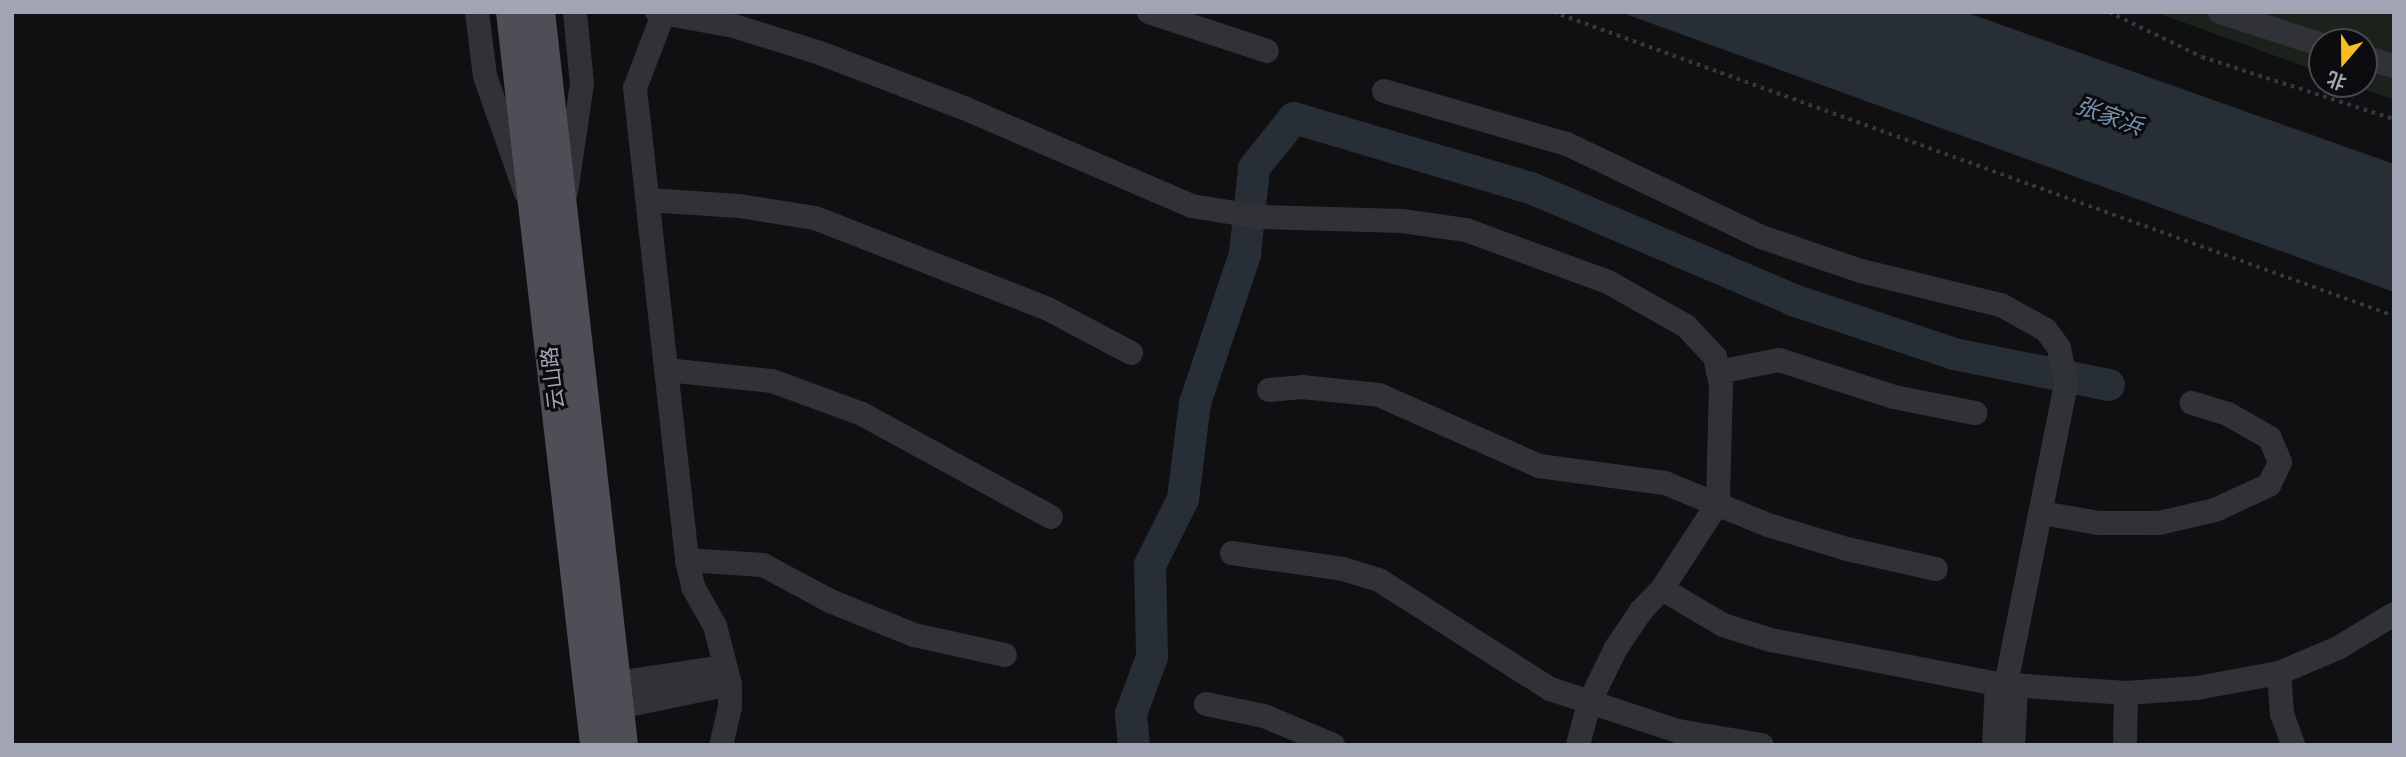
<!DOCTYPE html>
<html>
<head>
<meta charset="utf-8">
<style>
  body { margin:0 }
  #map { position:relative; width:2406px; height:757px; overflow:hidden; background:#101012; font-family:"DejaVu Sans","Noto Sans SC",sans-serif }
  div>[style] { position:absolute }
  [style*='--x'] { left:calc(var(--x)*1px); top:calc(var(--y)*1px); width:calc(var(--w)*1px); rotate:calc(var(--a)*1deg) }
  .green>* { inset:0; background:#1b221c }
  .water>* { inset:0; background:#272e36 }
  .river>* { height:32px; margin:-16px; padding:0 16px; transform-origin:16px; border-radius:16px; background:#272e36 }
  .path>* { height:3.5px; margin-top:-1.75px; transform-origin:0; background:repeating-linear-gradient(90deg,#37393e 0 3.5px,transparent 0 8.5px) }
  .minor>* { height:24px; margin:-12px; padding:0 12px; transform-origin:12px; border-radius:12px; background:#313237 }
  .major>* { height:30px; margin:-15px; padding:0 15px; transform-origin:15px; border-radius:15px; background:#4d4e56 }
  span { translate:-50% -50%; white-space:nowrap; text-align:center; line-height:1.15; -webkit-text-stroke:6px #0c0b0d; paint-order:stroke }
  .street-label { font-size:21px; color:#a1a5b3 }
  .water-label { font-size:23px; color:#7691b0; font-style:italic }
  .frame { position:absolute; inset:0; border:14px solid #a1a5b3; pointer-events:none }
  .north { position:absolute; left:2308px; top:28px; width:70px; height:70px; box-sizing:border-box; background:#0c0b0d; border:2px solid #48494f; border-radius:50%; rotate:200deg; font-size:19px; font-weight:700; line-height:28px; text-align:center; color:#a1a5b3 }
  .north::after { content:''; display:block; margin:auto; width:24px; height:32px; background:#f7be23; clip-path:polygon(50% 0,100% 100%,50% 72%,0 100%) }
</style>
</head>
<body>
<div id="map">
  <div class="green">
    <i style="clip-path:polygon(2155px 12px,2394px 12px,2394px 100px,2351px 84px,2364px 84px,2364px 42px,2322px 42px,2322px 73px)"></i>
  </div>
  <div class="water">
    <i style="clip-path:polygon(1620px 12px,1965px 12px,2394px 164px,2394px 292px)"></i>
  </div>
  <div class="river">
    <i style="--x:1134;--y:745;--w:31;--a:-96"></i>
    <i style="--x:1131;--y:714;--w:61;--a:-69.8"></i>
    <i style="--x:1152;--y:657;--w:92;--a:-91.2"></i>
    <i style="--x:1150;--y:565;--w:74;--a:-63.4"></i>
    <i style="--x:1183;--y:499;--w:97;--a:-82.9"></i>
    <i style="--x:1195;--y:403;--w:157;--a:-71.4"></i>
    <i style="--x:1245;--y:254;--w:86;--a:-84"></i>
    <i style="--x:1254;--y:168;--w:64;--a:-51.3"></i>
    <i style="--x:1294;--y:118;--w:247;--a:16.5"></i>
    <i style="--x:1531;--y:188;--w:285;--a:23.1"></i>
    <i style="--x:1793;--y:300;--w:170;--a:18.5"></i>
    <i style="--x:1954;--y:354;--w:158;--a:11.3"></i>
  </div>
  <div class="path">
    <i style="--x:1553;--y:12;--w:894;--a:19.87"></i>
    <i style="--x:2109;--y:12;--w:103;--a:25.8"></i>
    <i style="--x:2202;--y:57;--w:202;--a:17.9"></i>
  </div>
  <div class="minor">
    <i style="--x:477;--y:12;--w:64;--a:82.9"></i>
    <i style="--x:485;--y:76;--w:124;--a:70.7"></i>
    <i style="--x:657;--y:12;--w:78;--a:10.3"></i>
    <i style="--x:734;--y:26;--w:90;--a:17.4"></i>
    <i style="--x:820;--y:53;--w:154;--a:20.9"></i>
    <i style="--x:964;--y:108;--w:248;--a:23.3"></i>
    <i style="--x:1192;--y:206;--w:68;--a:9.3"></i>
    <i style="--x:1259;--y:217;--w:143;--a:1.6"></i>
    <i style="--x:1402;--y:221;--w:65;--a:8"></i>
    <i style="--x:1466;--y:230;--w:151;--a:20.1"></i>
    <i style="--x:1608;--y:282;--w:90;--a:29.4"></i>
    <i style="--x:1686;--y:326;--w:42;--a:46.9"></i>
    <i style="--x:1715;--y:357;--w:29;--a:78"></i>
    <i style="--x:1721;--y:385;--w:118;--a:91.5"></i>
    <i style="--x:1718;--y:503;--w:103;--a:123.1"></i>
    <i style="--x:1662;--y:589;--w:30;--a:134"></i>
    <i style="--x:1641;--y:611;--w:45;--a:124"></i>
    <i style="--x:1616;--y:648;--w:61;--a:116.1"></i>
    <i style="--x:1589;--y:703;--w:43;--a:104.7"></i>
    <i style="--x:664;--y:12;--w:81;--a:110.9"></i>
    <i style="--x:635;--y:88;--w:475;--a:83.7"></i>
    <i style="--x:687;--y:560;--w:28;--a:77"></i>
    <i style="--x:693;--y:587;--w:45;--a:60.6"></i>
    <i style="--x:715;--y:626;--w:60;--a:75.5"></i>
    <i style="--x:730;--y:684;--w:23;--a:90"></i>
    <i style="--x:730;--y:707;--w:39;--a:103"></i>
    <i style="--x:1149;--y:12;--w:124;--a:18.3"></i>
    <i style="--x:2220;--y:12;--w:107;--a:17.9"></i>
    <i style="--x:2364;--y:57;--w:31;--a:17"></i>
    <i style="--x:1384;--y:91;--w:191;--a:16.2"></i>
    <i style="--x:1567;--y:144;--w:215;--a:25.6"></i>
    <i style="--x:1761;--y:237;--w:106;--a:18.8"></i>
    <i style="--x:1861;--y:271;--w:144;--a:13.7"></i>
    <i style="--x:2001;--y:305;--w:51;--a:29.1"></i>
    <i style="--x:2046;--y:330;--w:22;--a:54"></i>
    <i style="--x:2059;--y:348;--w:37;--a:79"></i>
    <i style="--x:2066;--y:384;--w:307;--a:101.3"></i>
    <i style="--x:566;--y:192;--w:109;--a:-81.6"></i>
    <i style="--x:582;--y:84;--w:72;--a:-95.6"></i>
    <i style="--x:648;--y:200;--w:91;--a:3.8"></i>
    <i style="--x:739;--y:206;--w:77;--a:9"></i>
    <i style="--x:815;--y:218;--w:250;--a:21.3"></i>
    <i style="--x:1048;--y:309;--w:94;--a:27.9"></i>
    <i style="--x:667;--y:370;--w:106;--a:6"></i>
    <i style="--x:772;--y:381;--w:96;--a:20.1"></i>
    <i style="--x:862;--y:414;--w:215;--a:28.6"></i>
    <i style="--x:1718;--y:372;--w:62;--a:-11.1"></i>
    <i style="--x:1779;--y:360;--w:121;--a:17.8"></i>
    <i style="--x:1894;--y:397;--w:83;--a:11.2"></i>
    <i style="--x:1269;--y:390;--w:33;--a:-5"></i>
    <i style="--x:1302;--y:387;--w:77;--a:5.9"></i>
    <i style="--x:1379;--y:395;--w:175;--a:23.9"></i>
    <i style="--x:1539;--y:466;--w:127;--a:7.7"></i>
    <i style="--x:1665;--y:483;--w:111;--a:22.2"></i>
    <i style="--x:1768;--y:525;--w:83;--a:16.9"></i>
    <i style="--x:1847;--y:549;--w:91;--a:12.7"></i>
    <i style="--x:2042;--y:513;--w:58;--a:10"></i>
    <i style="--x:2099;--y:523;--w:60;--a:0"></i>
    <i style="--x:2159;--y:523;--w:57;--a:-13.1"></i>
    <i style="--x:2215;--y:510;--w:60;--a:-24.8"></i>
    <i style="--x:2269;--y:485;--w:25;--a:-64"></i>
    <i style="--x:2280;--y:462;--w:26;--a:-113"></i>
    <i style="--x:2270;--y:438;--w:48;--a:-150.3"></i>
    <i style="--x:2228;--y:414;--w:38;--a:-163"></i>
    <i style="--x:1232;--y:553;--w:112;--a:8.2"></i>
    <i style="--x:1343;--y:569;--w:38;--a:17"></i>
    <i style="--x:1379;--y:580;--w:203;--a:32.5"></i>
    <i style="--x:1550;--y:689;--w:135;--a:18.2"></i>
    <i style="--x:1678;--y:731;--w:85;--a:9.5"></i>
    <i style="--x:687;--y:560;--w:76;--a:3.8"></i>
    <i style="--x:763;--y:565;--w:76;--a:28.2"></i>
    <i style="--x:830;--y:601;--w:91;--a:22"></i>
    <i style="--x:914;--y:635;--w:93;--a:12.4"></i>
    <i style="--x:1662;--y:589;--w:71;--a:30.5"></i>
    <i style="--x:1723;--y:625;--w:50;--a:17.4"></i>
    <i style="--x:1771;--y:640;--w:230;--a:11"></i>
    <i style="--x:1997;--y:684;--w:129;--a:4"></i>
    <i style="--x:2126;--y:693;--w:71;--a:-4"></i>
    <i style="--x:2197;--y:688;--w:83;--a:-10.4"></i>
    <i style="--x:2279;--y:673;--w:64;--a:-23"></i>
    <i style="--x:2338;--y:648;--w:66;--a:-31.3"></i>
    <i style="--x:2279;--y:673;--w:41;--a:85.8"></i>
    <i style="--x:2282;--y:714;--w:33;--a:70"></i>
    <i style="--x:616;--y:683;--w:110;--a:-8.4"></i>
    <i style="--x:1206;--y:704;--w:59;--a:11.7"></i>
    <i style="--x:1264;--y:716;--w:75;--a:22.8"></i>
    <i style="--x:619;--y:707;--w:113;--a:-11.7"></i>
    <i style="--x:1994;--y:745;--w:61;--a:-87.2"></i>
    <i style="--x:2013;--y:745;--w:58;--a:-87"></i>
    <i style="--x:2125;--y:745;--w:52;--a:-88.9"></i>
  </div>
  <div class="major">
    <i style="--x:511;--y:12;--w:738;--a:83.46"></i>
    <i style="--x:540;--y:12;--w:738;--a:83.54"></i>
  </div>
  <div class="street-label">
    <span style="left:553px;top:378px;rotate:-97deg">云山路</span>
  </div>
  <div class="water-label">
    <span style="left:2109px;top:116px;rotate:20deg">张家浜</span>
  </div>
  <div class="frame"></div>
  <div class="north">北</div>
</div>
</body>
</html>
